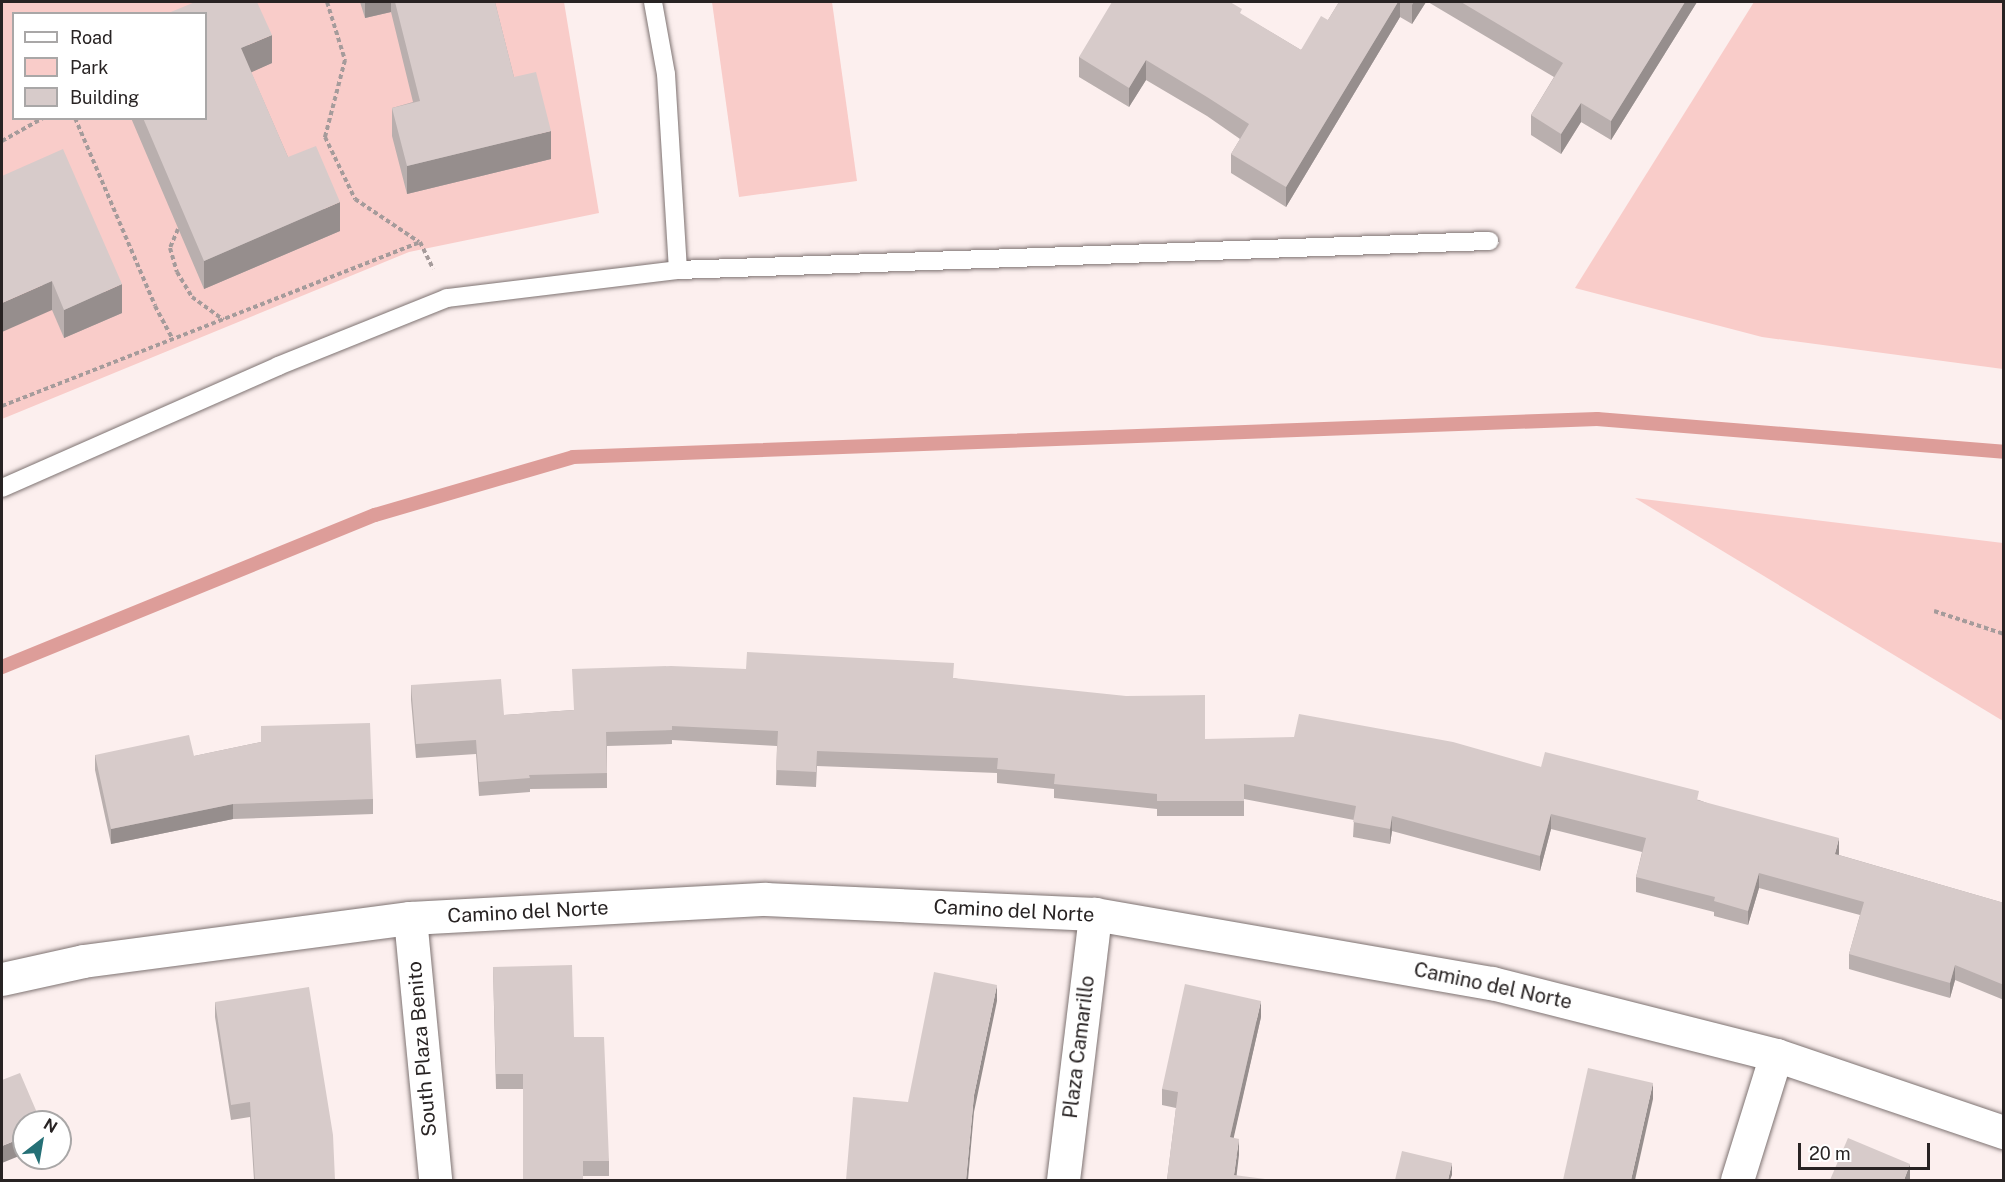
<!DOCTYPE html>
<html>
<head>
<meta charset="utf-8">
<style>
  body { margin:0 }
  #map { position:relative; width:2005px; height:1182px; overflow:hidden; background:#fcefee; font-family:"Public Sans",sans-serif }
  div>[style] { position:absolute }
  [style*='--x'] { left:calc(var(--x)*1px); top:calc(var(--y)*1px); width:calc(var(--w)*1px); rotate:calc(var(--a)*1deg) }
  .green>* { inset:0; background:#f9ccc9 }
  .stream>* { height:14px; margin:-7px; padding:0 7px; transform-origin:7px; border-radius:7px; background:#dd9d99 }
  .path>* { height:4px; margin-top:-2px; transform-origin:0; background:repeating-linear-gradient(90deg,#a59b9b 0 4.5px,transparent 0 7.5px) }
  .roads { filter:drop-shadow(0 0 2px #7e7372) drop-shadow(0 0 2px #7e7372) }
  .service>* { height:18px; margin:-9px; padding:0 9px; transform-origin:9px; border-radius:9px; background:#fff }
  .minor>* { height:33px; margin:-16.5px; padding:0 16.5px; transform-origin:16.5px; border-radius:16.5px; background:#fff }
  .wall>* { inset:0; background:#b9afae }
  .shaded-wall>* { inset:0; background:#968e8d }
  .building>* { inset:0; background:#d7cbca }
  span { translate:-50% -50%; white-space:nowrap; text-align:center; line-height:1.15; -webkit-text-stroke:5px #fff; paint-order:stroke }
  .street-label { font-size:20px; color:#282323 }
  .frame { position:absolute; inset:0; border:3px solid #282323; pointer-events:none }
  .legend { position:absolute; left:12px; top:12px; width:195px; height:108px; box-sizing:border-box; background:#fff; border:2px solid #a9a7a7; margin:0; padding:8px 10px; list-style:none; font-size:18px; color:#282323 }
  .legend li { display:flex; align-items:center; gap:12px; height:30px }
  .legend b { width:30px; border:2px solid #a9a7a7 }
  .north { position:absolute; left:12px; top:1110px; width:60px; height:60px; box-sizing:border-box; background:#fff; border:2px solid #a9a7a7; border-radius:50%; rotate:31deg; font-size:16px; font-weight:700; line-height:24px; text-align:center; color:#282323 }
  .north::after { content:''; display:block; margin:auto; width:21px; height:27px; background:#257076; clip-path:polygon(50% 0,100% 100%,50% 72%,0 100%) }
  .scale { position:absolute; left:1798px; top:1143px; width:132px; height:27px; box-sizing:border-box; border:3px solid #282323; border-top:0; padding-left:8px; font-size:18px; line-height:21px; white-space:nowrap; color:#282323; -webkit-text-stroke:4px #fff; paint-order:stroke }
</style>
</head>
<body>
<div id="map">
  <div class="green">
    <i style="clip-path:polygon(evenodd,2px 2px,564px 2px,599px 213px,409px 252px,2px 419px,2px 2px,14px 14px,206px 14px,206px 118px,14px 118px,14px 14px)"></i>
    <i style="clip-path:polygon(712px 2px,832px 2px,857px 181px,739px 197px)"></i>
    <i style="clip-path:polygon(1754px 2px,2003px 2px,2003px 369px,1762px 337px,1575px 288px)"></i>
    <i style="clip-path:polygon(1635px 498px,2003px 543px,2003px 721px)"></i>
  </div>
  <div class="stream">
    <i style="--x:2;--y:667;--w:403;--a:-22.2"></i>
    <i style="--x:375;--y:515;--w:206;--a:-16.3"></i>
    <i style="--x:573;--y:457;--w:1025;--a:-2.13"></i>
    <i style="--x:1597;--y:419;--w:408;--a:4.6"></i>
  </div>
  <div class="path">
    <i style="--x:327;--y:2;--w:61;--a:72.8"></i>
    <i style="--x:345;--y:60;--w:80;--a:104.6"></i>
    <i style="--x:325;--y:137;--w:69;--a:64.2"></i>
    <i style="--x:355;--y:199;--w:77;--a:33.9"></i>
    <i style="--x:75;--y:118;--w:204;--a:66.9"></i>
    <i style="--x:155;--y:306;--w:36;--a:62"></i>
    <i style="--x:2;--y:141;--w:47;--a:-29.3"></i>
    <i style="--x:178;--y:229;--w:21;--a:113"></i>
    <i style="--x:170;--y:248;--w:25;--a:74"></i>
    <i style="--x:177;--y:272;--w:29;--a:59"></i>
    <i style="--x:192;--y:297;--w:39;--a:36"></i>
    <i style="--x:2;--y:406;--w:449;--a:-21.4"></i>
    <i style="--x:420;--y:242;--w:30;--a:64"></i>
    <i style="--x:1934;--y:611;--w:74;--a:18.2"></i>
  </div>
  <div class="roads">
    <div class="service">
      <i style="--x:653;--y:2;--w:73;--a:79.8"></i>
      <i style="--x:666;--y:74;--w:196;--a:86.5"></i>
      <i style="--x:2;--y:488;--w:302;--a:-23.8"></i>
      <i style="--x:278;--y:366;--w:182;--a:-21.9"></i>
      <i style="--x:447;--y:298;--w:233;--a:-6.9"></i>
      <i style="--x:678;--y:270;--w:812;--a:-2.05"></i>
    </div>
    <div class="minor">
      <i style="--x:410;--y:918;--w:263;--a:84.5"></i>
      <i style="--x:2;--y:979;--w:83;--a:-12.5"></i>
      <i style="--x:83;--y:961;--w:330;--a:-7.5"></i>
      <i style="--x:410;--y:918;--w:356;--a:-3.1"></i>
      <i style="--x:765;--y:899;--w:330;--a:2.6"></i>
      <i style="--x:1095;--y:914;--w:403;--a:9.9"></i>
      <i style="--x:1492;--y:983;--w:293;--a:14.2"></i>
      <i style="--x:1776;--y:1055;--w:241;--a:18.7"></i>
      <i style="--x:1063;--y:1180;--w:268;--a:-83.1"></i>
      <i style="--x:1737;--y:1180;--w:131;--a:-72.7"></i>
    </div>
  </div>
  <div class="wall">
    <i style="clip-path:polygon(360px 2px,495px 2px,514px 77px,551px 159px,407px 194px,392px 136px,392px 108px,413px 102px,391px 12px,365px 18px)"></i>
    <i style="clip-path:polygon(1339px 2px,1426px 2px,1412px 24px,1400px 17px,1286px 207px,1231px 173px,1231px 154px,1240px 139px,1207px 116px,1146px 80px,1129px 107px,1079px 77px,1079px 57px,1242px 15px,1301px 50px,1328px 20px)"></i>
    <i style="clip-path:polygon(1428px 2px,1697px 2px,1611px 140px,1581px 122px,1561px 154px,1531px 135px,1531px 115px,1554px 77px)"></i>
    <i style="clip-path:polygon(206px 14px,272px 63px,251px 72px,288px 157px,340px 231px,204px 289px,131px 118px,206px 118px)"></i>
    <i style="clip-path:polygon(2px 176px,122px 313px,64px 338px,52px 310px)"></i>
    <i style="clip-path:polygon(954px 678px,1205px 739px,1541px 767px,1699px 800px,1839px 853px,1839px 855px,2004px 903px,2004px 1000px,1955px 980px,1950px 998px,1849px 969px,1849px 954px,1860px 915px,1759px 888px,1748px 925px,1714px 916px,1714px 912px,1636px 892px,1636px 877px,1642px 852px,1551px 829px,1540px 871px,1392px 831px,1390px 844px,1353px 837px,1354px 820px,1244px 799px,1244px 816px,1157px 816px,1157px 809px,1054px 798px,1054px 789px,997px 783px,997px 773px,817px 766px,816px 787px,776px 785px,777px 746px,672px 740px,672px 744px,607px 746px,607px 788px,530px 789px,530px 792px,479px 796px,476px 754px,416px 758px,411px 700px,411px 685px,504px 715px,573px 710px)"></i>
    <i style="clip-path:polygon(261px 726px,373px 799px,373px 814px,233px 819px,111px 844px,95px 770px,95px 755px,194px 756px,261px 742px)"></i>
    <i style="clip-path:polygon(493px 967px,574px 1037px,609px 1161px,609px 1176px,583px 1176px,523px 1089px,496px 1089px)"></i>
    <i style="clip-path:polygon(215px 1002px,335px 1180px,254px 1180px,250px 1117px,231px 1120px,215px 1017px)"></i>
    <i style="clip-path:polygon(1261px 1017px,1233px 1138px,1239px 1155px,1167px 1180px,1176px 1108px,1162px 1105px,1162px 1089px)"></i>
  </div>
  <div class="shaded-wall">
    <i style="clip-path:polygon(365px 2px,391px 2px,391px 12px,365px 18px)"></i>
    <i style="clip-path:polygon(1398px 2px,1400px 2px,1400px 17px,1286px 207px,1286px 187px)"></i>
    <i style="clip-path:polygon(1414px 2px,1426px 2px,1412px 24px,1412px 5px)"></i>
    <i style="clip-path:polygon(1685px 2px,1697px 2px,1611px 140px,1611px 121px)"></i>
    <i style="clip-path:polygon(272px 35px,272px 63px,241px 77px,241px 48px)"></i>
    <i style="clip-path:polygon(1146px 60px,1146px 80px,1129px 107px,1129px 88px)"></i>
    <i style="clip-path:polygon(1581px 103px,1581px 122px,1561px 154px,1561px 134px)"></i>
    <i style="clip-path:polygon(551px 131px,551px 159px,407px 194px,407px 166px)"></i>
    <i style="clip-path:polygon(340px 202px,340px 231px,204px 289px,204px 261px)"></i>
    <i style="clip-path:polygon(52px 281px,52px 310px,2px 332px,2px 303px)"></i>
    <i style="clip-path:polygon(122px 284px,122px 313px,64px 338px,64px 310px)"></i>
    <i style="clip-path:polygon(233px 804px,233px 819px,111px 844px,111px 829px)"></i>
    <i style="clip-path:polygon(1551px 814px,1551px 829px,1540px 871px,1540px 856px)"></i>
    <i style="clip-path:polygon(1392px 816px,1392px 831px,1390px 844px,1390px 829px)"></i>
    <i style="clip-path:polygon(1839px 838px,1839px 853px,1835px 869px,1835px 854px)"></i>
    <i style="clip-path:polygon(1759px 873px,1759px 888px,1748px 925px,1748px 911px)"></i>
    <i style="clip-path:polygon(1955px 965px,1955px 980px,1950px 998px,1950px 983px)"></i>
    <i style="clip-path:polygon(997px 985px,997px 1001px,974px 1112px,968px 1180px,966px 1180px,974px 1095px)"></i>
    <i style="clip-path:polygon(1261px 1001px,1261px 1017px,1230px 1154px,1230px 1137px)"></i>
    <i style="clip-path:polygon(1653px 1083px,1653px 1099px,1635px 1180px,1631px 1180px)"></i>
    <i style="clip-path:polygon(24px 1137px,24px 1154px,2px 1163px,2px 1146px)"></i>
    <i style="clip-path:polygon(1239px 1139px,1239px 1155px,1236px 1180px,1234px 1175px)"></i>
    <i style="clip-path:polygon(1452px 1163px,1452px 1175px,1450px 1180px,1448px 1180px)"></i>
    <i style="clip-path:polygon(1910px 1164px,1910px 1180px,1904px 1180px)"></i>
  </div>
  <div class="building">
    <i style="clip-path:polygon(195px 2px,257px 2px,272px 35px,241px 48px,288px 157px,316px 146px,340px 202px,204px 261px,143px 118px,206px 118px,206px 14px,166px 14px)"></i>
    <i style="clip-path:polygon(395px 2px,495px 2px,514px 77px,536px 72px,551px 131px,407px 166px,392px 108px,420px 101px)"></i>
    <i style="clip-path:polygon(1112px 2px,1230px 2px,1242px 9px,1240px 13px,1301px 50px,1321px 16px,1328px 20px,1339px 2px,1398px 2px,1286px 187px,1231px 154px,1249px 124px,1207px 97px,1146px 60px,1129px 88px,1079px 57px)"></i>
    <i style="clip-path:polygon(1461px 2px,1685px 2px,1611px 121px,1581px 103px,1561px 134px,1531px 115px,1563px 63px)"></i>
    <i style="clip-path:polygon(63px 149px,122px 284px,64px 310px,52px 281px,2px 303px,2px 176px)"></i>
    <i style="clip-path:polygon(747px 652px,954px 663px,953px 678px,1126px 696px,1205px 695px,1205px 739px,1294px 737px,1299px 714px,1453px 742px,1541px 767px,1545px 752px,1699px 791px,1697px 800px,1839px 838px,1835px 854px,2004px 903px,2004px 985px,1955px 965px,1950px 983px,1849px 954px,1864px 902px,1759px 873px,1748px 911px,1714px 901px,1715px 897px,1636px 877px,1646px 838px,1551px 814px,1540px 856px,1392px 816px,1390px 829px,1353px 822px,1356px 806px,1244px 784px,1244px 801px,1157px 801px,1157px 794px,1054px 784px,1055px 774px,997px 769px,998px 758px,817px 751px,816px 772px,776px 770px,778px 731px,672px 726px,672px 730px,606px 732px,607px 773px,529px 775px,530px 778px,479px 782px,476px 740px,416px 744px,411px 685px,501px 679px,504px 715px,574px 710px,572px 669px,671px 666px,746px 669px)"></i>
    <i style="clip-path:polygon(370px 723px,373px 799px,233px 804px,111px 829px,95px 755px,189px 735px,194px 756px,261px 742px,261px 726px)"></i>
    <i style="clip-path:polygon(572px 965px,574px 1037px,604px 1037px,609px 1161px,583px 1161px,583px 1180px,523px 1180px,523px 1074px,496px 1074px,493px 967px)"></i>
    <i style="clip-path:polygon(934px 972px,997px 985px,974px 1095px,966px 1180px,846px 1180px,853px 1097px,908px 1102px)"></i>
    <i style="clip-path:polygon(1185px 984px,1261px 1001px,1230px 1137px,1239px 1139px,1234px 1175px,1265px 1179px,1265px 1180px,1167px 1180px,1178px 1092px,1162px 1089px)"></i>
    <i style="clip-path:polygon(309px 987px,333px 1135px,335px 1180px,255px 1180px,250px 1102px,231px 1105px,215px 1002px)"></i>
    <i style="clip-path:polygon(1588px 1068px,1653px 1083px,1631px 1180px,1563px 1180px)"></i>
    <i style="clip-path:polygon(20px 1073px,41px 1122px,24px 1122px,24px 1137px,2px 1146px,2px 1080px)"></i>
    <i style="clip-path:polygon(1848px 1138px,1910px 1164px,1904px 1180px,1830px 1180px)"></i>
    <i style="clip-path:polygon(1402px 1151px,1452px 1163px,1448px 1180px,1395px 1180px)"></i>
  </div>
  <div class="street-label">
    <span style="left:1014px;top:911px;rotate:3deg">Camino del Norte</span>
    <span style="left:528px;top:912px;rotate:-3deg">Camino del Norte</span>
    <span style="left:1493px;top:986px;rotate:12deg">Camino del Norte</span>
    <span style="left:1079px;top:1047px;rotate:-83deg">Plaza Camarillo</span>
    <span style="left:422px;top:1049px;rotate:-95deg">South Plaza Benito</span>
  </div>
  <div class="frame"></div>
  <ul class="legend">
  <li><b style="height:8px;background:#fff"></b>Road</li>
  <li><b style="height:16px;background:#f9ccc9"></b>Park</li>
  <li><b style="height:16px;background:#d7cbca"></b>Building</li>
  </ul>
  <div class="north">N</div>
  <div class="scale">20 m</div>
</div>
</body>
</html>
